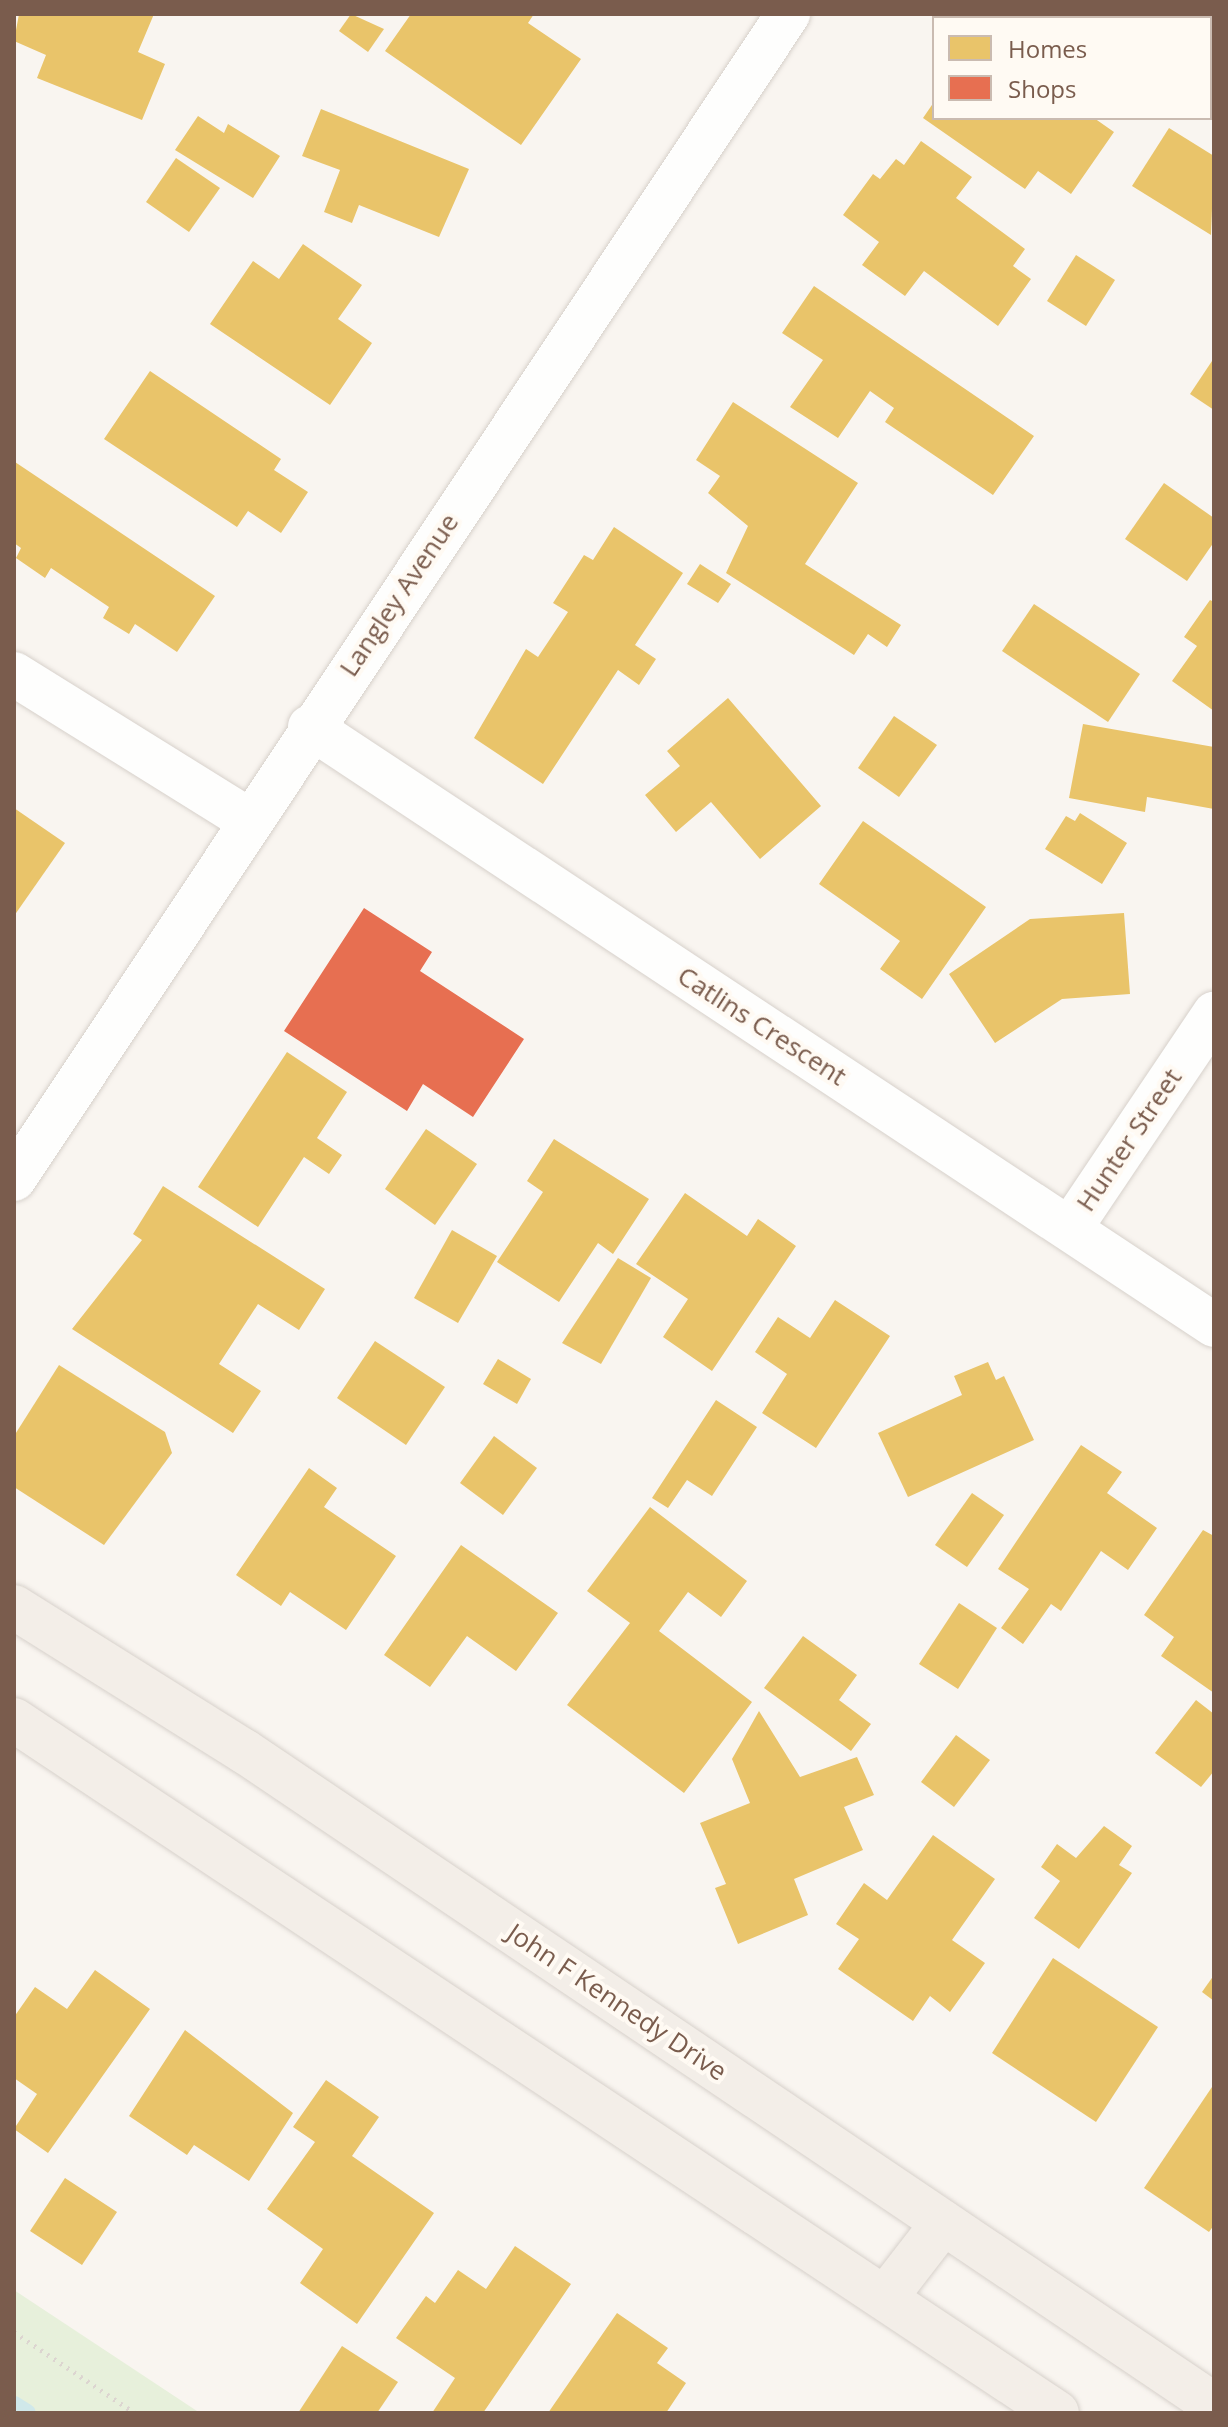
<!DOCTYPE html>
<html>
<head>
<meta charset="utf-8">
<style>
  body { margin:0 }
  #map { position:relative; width:1228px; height:2427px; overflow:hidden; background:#f9f5f0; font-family:"Open Sans",sans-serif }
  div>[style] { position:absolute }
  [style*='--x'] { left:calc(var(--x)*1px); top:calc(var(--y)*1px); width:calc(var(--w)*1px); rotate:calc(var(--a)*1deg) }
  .green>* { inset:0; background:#e7f0db }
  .homes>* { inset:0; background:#e9c46a }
  .shops>* { inset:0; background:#e76f51 }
  .stream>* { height:18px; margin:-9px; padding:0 9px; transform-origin:9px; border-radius:9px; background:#d0e8ea }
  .path>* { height:5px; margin-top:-2.5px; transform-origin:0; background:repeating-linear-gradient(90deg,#dcd5d0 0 2px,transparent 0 8px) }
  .roads { filter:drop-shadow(0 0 2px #d7d1cb) drop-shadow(0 0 2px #d7d1cb) }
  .minor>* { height:44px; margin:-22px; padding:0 22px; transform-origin:22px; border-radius:22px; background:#fefefd }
  .major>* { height:44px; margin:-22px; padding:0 22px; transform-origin:22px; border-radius:22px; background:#f3eee8 }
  span { translate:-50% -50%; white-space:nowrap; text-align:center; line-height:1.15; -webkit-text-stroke:8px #fffaf3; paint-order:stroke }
  .street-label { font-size:26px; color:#7a5c4d }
  .frame { position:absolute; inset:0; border:16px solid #7a5c4d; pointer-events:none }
  .legend { position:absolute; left:932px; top:16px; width:280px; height:104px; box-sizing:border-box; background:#fffaf3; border:2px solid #cabbb1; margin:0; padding:10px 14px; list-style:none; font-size:24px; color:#7a5c4d }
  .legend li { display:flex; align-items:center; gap:16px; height:40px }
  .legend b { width:40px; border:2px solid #cabbb1 }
</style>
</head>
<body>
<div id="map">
  <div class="green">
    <i style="clip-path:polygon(14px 2290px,200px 2413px,14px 2413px)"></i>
  </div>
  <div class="homes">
    <i style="clip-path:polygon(19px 14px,154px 14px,138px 52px,165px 64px,142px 120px,37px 78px,46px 55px,14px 41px)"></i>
    <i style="clip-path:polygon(351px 14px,384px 29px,368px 52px,339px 31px)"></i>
    <i style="clip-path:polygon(411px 14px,534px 14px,528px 23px,581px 59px,521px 145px,385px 51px)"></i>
    <i style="clip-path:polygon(1084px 14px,1185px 14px,1181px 18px)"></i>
    <i style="clip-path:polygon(934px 102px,934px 118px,1094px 118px,1114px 132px,1071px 194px,1038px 171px,1025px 189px,923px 118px)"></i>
    <i style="clip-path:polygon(321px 109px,469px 169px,439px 237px,359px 205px,352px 223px,324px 212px,340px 170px,302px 156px)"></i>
    <i style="clip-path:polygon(198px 116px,224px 133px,228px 124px,280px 156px,253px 198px,175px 150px)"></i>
    <i style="clip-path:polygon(1169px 128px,1214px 156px,1211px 235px,1132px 186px)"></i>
    <i style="clip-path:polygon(921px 141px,972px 177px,956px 198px,1025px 249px,1013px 266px,1031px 279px,998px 326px,924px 271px,905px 296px,862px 265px,879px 242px,843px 215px,873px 174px,880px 179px,896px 159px,904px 165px)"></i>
    <i style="clip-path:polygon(176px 158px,220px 188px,189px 232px,146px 202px)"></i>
    <i style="clip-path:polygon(303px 244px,362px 285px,338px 319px,372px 343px,330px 405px,210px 324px,253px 261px,279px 279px)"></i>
    <i style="clip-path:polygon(1076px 255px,1115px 280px,1086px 326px,1047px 301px)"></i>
    <i style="clip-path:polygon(814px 286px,1034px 436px,993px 495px,885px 422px,894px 408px,870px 391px,838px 438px,790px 407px,823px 360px,782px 333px)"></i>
    <i style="clip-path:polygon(1214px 358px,1214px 410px,1190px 394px)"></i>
    <i style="clip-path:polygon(150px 371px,281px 459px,274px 470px,308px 492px,281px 533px,248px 511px,237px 527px,104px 439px)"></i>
    <i style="clip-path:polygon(733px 402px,858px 483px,805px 564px,901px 625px,887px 647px,868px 634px,854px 655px,726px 573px,748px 526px,708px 493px,720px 476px,696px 460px)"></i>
    <i style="clip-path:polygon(15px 462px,215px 596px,177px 652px,135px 624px,129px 634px,103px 618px,109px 607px,51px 568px,45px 578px,16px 558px,21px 548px,14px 543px)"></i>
    <i style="clip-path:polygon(1164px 483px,1214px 518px,1214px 542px,1187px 581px,1125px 539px)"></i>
    <i style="clip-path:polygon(614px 527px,683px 573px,635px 645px,656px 659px,639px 685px,618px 670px,543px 784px,474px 738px,526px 649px,538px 657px,568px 612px,553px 603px,584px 555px,593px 560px)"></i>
    <i style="clip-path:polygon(700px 564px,731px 584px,718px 603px,687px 584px)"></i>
    <i style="clip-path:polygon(1210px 600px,1214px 602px,1214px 711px,1172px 681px,1197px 646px,1184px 637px)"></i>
    <i style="clip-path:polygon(1034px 604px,1140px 674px,1108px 722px,1002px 651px)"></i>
    <i style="clip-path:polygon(728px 698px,821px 806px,760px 859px,711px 802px,676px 832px,645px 795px,680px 766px,667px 751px)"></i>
    <i style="clip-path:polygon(894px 716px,937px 745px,899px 797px,858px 768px)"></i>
    <i style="clip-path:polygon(1083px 724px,1214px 747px,1214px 809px,1147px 797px,1145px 812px,1069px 798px)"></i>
    <i style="clip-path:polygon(14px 808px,65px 843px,14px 916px)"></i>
    <i style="clip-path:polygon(1080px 813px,1127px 843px,1102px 884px,1045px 849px,1066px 816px,1075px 821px)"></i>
    <i style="clip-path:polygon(863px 821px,986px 907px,922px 999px,880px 969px,900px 941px,819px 884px)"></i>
    <i style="clip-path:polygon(1124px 913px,1130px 994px,1062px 999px,995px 1043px,949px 974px,1030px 919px)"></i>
    <i style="clip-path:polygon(287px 1052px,347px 1092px,317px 1138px,342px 1155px,329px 1174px,304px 1157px,258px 1227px,198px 1187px)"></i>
    <i style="clip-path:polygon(426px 1129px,477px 1164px,435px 1225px,385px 1189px)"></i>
    <i style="clip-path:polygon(554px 1139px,649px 1199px,613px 1254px,598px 1243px,559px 1302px,497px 1262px,543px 1192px,527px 1181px)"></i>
    <i style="clip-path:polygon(163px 1186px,325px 1289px,299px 1330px,258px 1304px,219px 1364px,261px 1391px,233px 1433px,72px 1329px,142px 1240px,133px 1234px)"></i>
    <i style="clip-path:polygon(685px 1193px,747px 1236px,758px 1219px,796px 1246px,712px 1371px,663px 1337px,688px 1299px,636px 1264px)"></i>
    <i style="clip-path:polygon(452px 1230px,497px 1256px,458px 1323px,414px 1298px)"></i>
    <i style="clip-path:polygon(618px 1258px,651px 1278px,601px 1364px,562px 1343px)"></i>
    <i style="clip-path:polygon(835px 1300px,890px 1336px,816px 1448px,762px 1413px,787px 1374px,755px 1352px,778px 1317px,810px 1338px)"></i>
    <i style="clip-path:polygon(375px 1341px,445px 1387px,406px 1445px,337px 1398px)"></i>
    <i style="clip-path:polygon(498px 1359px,531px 1379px,517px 1404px,483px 1384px)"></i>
    <i style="clip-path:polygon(988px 1362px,996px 1380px,1004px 1376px,1034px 1440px,908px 1497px,878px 1433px,962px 1395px,954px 1376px)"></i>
    <i style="clip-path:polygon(59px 1365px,165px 1432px,172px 1453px,104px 1545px,14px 1487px,14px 1436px)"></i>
    <i style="clip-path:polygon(716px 1400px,757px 1427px,712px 1496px,687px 1480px,668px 1508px,652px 1498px)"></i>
    <i style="clip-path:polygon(494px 1436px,537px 1468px,503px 1515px,460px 1483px)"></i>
    <i style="clip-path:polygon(1081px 1445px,1122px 1472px,1107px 1493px,1157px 1528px,1128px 1570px,1101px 1551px,1061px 1611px,1051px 1604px,1023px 1644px,1001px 1628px,1029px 1589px,998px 1569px)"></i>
    <i style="clip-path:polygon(309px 1468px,337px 1488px,324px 1507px,396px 1556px,346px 1630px,290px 1592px,281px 1606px,236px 1575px)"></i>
    <i style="clip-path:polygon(972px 1493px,1004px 1515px,967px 1567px,935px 1545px)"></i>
    <i style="clip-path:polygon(650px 1507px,747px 1581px,721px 1617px,688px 1592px,659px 1631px,752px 1702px,684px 1793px,567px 1705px,630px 1623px,587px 1591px)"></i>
    <i style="clip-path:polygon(1203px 1530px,1214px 1536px,1214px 1693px,1161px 1656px,1174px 1637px,1144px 1615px)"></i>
    <i style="clip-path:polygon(461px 1545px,558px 1613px,516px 1671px,467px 1636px,430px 1687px,384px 1655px)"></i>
    <i style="clip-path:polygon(959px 1603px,997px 1628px,958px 1689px,919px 1664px)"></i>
    <i style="clip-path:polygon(803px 1636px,857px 1675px,839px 1700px,871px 1724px,851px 1751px,764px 1688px)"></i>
    <i style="clip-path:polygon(1196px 1700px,1214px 1714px,1214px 1771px,1201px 1787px,1155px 1753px)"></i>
    <i style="clip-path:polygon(759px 1711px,800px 1777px,857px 1757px,874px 1795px,844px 1807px,863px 1850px,794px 1879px,808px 1915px,738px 1944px,715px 1888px,726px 1884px,700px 1823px,750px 1803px,732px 1759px)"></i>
    <i style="clip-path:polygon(956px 1735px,990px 1760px,954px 1807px,921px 1782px)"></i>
    <i style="clip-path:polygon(1104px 1826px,1132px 1846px,1119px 1865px,1132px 1873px,1079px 1949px,1034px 1918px,1060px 1881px,1041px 1867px,1057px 1844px,1076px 1858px)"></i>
    <i style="clip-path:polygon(933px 1835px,995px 1879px,952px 1940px,985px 1963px,950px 2012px,930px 1996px,913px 2021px,838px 1969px,859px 1939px,836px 1924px,864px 1883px,887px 1900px)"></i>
    <i style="clip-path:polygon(1053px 1958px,1158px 2027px,1096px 2122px,992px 2053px)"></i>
    <i style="clip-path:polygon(95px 1970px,150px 2009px,48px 2153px,14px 2129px,37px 2094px,14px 2078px,14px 2017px,35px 1987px,67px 2009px)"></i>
    <i style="clip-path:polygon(1214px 1975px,1214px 2001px,1202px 1992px)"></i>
    <i style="clip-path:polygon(185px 2030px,293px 2113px,249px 2181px,194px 2145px,187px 2155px,129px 2116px)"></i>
    <i style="clip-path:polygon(326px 2080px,379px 2117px,352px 2156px,434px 2213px,357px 2324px,300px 2283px,323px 2249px,267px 2209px,315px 2142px,293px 2127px)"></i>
    <i style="clip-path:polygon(1214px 2084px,1214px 2225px,1209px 2232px,1144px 2188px)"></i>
    <i style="clip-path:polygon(65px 2178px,117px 2212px,82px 2265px,30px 2231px)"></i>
    <i style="clip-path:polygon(515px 2246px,571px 2284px,483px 2413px,432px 2413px,455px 2378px,396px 2338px,426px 2296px,435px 2303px,458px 2270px,486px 2289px)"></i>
    <i style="clip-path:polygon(617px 2313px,668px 2348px,657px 2363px,686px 2383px,666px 2413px,548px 2413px)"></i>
    <i style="clip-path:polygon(342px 2346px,398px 2382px,377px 2413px,298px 2413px)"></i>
  </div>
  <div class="shops">
    <i style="clip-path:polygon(364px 908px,432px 952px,420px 971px,524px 1039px,473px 1117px,423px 1084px,407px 1111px,284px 1031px)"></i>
  </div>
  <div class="stream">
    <i style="--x:14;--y:2405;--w:15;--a:32"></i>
  </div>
  <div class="path">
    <i style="--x:14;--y:2332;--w:146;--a:33.8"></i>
  </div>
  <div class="roads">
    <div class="minor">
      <i style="--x:14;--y:674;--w:278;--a:31.9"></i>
      <i style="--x:310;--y:727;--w:1084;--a:33.48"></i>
      <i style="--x:14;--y:1179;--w:1399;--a:-56.4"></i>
      <i style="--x:1071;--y:1227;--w:257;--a:-56.1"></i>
    </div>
    <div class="major">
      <i style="--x:14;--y:1607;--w:271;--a:32.1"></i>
      <i style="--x:244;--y:1751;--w:1170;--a:33.99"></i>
      <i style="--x:14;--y:1720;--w:1252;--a:33.6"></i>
      <i style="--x:885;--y:2298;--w:95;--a:-52.3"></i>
    </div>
  </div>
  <div class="street-label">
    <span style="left:399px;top:595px;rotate:-56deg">Langley Avenue</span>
    <span style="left:762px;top:1026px;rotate:33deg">Catlins Crescent</span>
    <span style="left:1129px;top:1140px;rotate:-56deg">Hunter Street</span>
    <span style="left:617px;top:2002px;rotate:34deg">John F Kennedy Drive</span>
  </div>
  <div class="frame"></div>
  <ul class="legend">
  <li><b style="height:22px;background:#e9c46a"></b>Homes</li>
  <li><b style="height:22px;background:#e76f51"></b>Shops</li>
  </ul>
</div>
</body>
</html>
